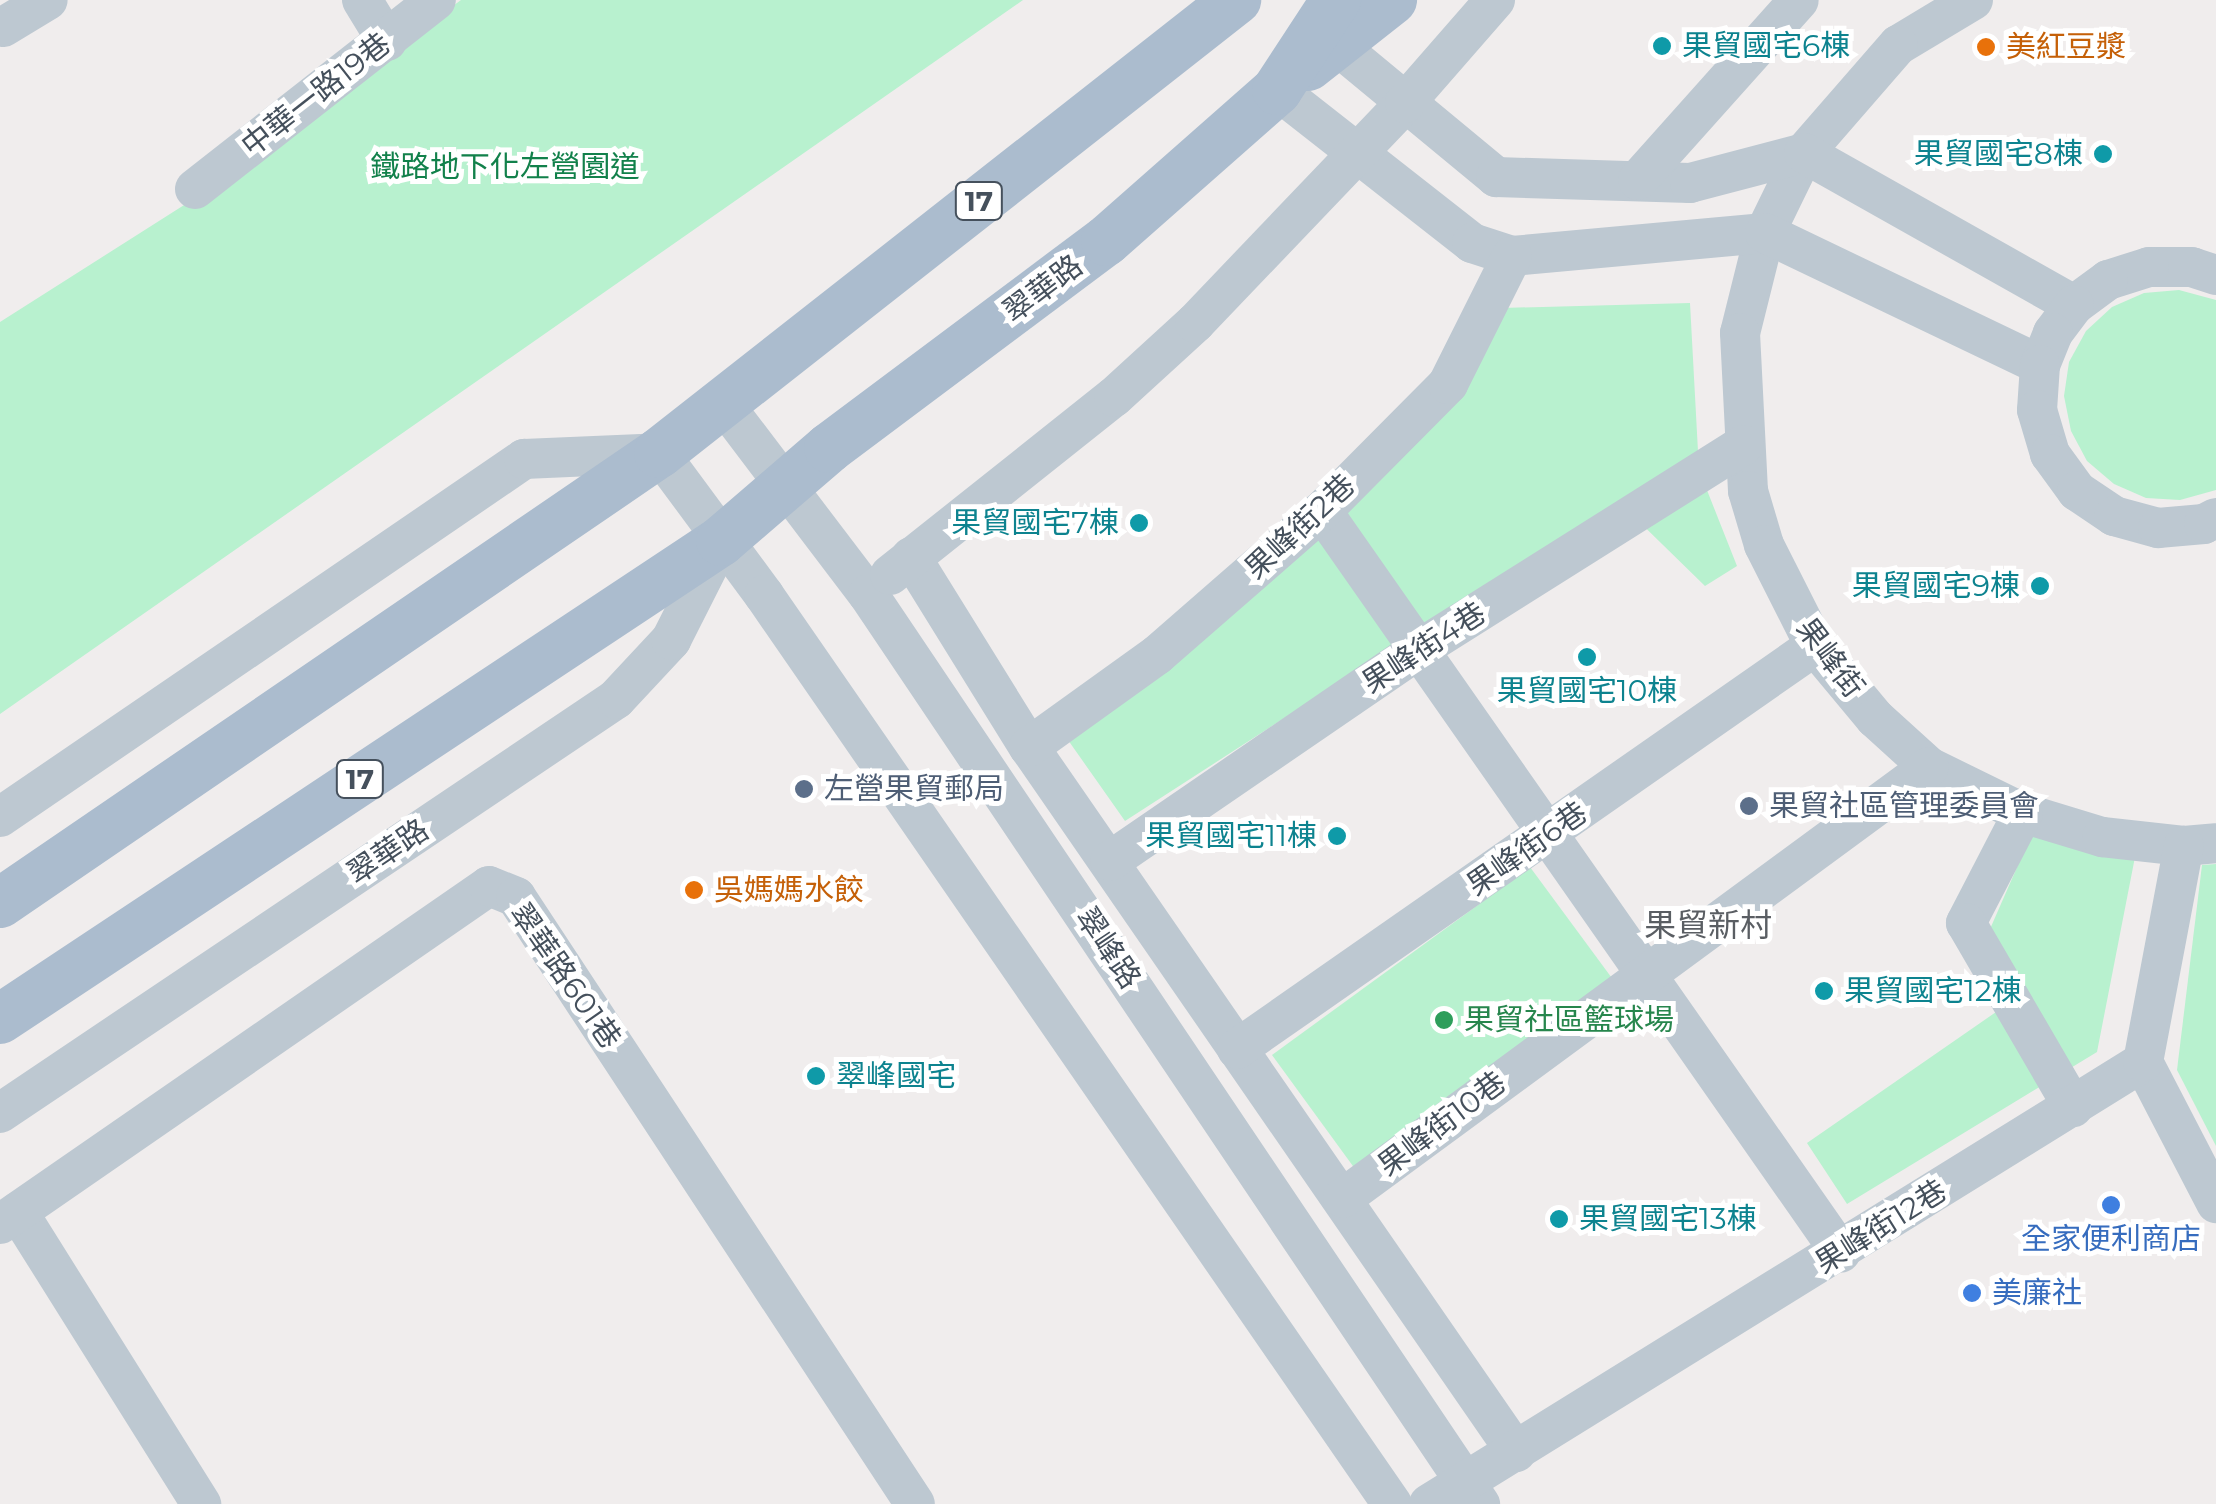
<!DOCTYPE html>
<html>
<head>
<meta charset="utf-8">
<style>
  body { margin:0 }
  #map { position:relative; width:2216px; height:1504px; overflow:hidden; background:#f0eded; font-family:Montserrat,"Noto Sans TC",sans-serif }
  div>[style] { position:absolute }
  [style*='--x'] { left:calc(var(--x)*1px); top:calc(var(--y)*1px); width:calc(var(--w)*1px); rotate:calc(var(--a)*1deg) }
  .green>* { inset:0; background:#b8f1cf }
  .minor>* { height:40px; margin:-20px; padding:0 20px; transform-origin:20px; border-radius:20px; background:#bdc8d1 }
  .major>* { height:50px; margin:-25px; padding:0 25px; transform-origin:25px; border-radius:25px; background:#abbcce }
  .dots>* { width:28px; height:28px; translate:-50% -50%; box-sizing:border-box; border:5px solid #fff; border-radius:50% }
  span { translate:-50% -50%; white-space:nowrap; text-align:center; line-height:1.15; -webkit-text-stroke:10px #fff; paint-order:stroke }
  .shield-label span { padding:2px 8px; background:#fff; border:2px solid; border-radius:8px; -webkit-text-stroke-width:0 }
  .shield-label { font-size:28px; color:#45505c; font-weight:700 }
  .culture-label { font-size:30px; color:#0d838f }
  .left { translate:0 -50%; text-align:left }
  .right { translate:-100% -50%; text-align:right }
  .food-label { font-size:30px; color:#c56008 }
  .street-label { font-size:30px; color:#45505c }
  .park-label { font-size:30px; color:#12814b }
  .service-label { font-size:30px; color:#4e5e75 }
  .leisure-label { font-size:30px; color:#27864d }
  .shop-label { font-size:30px; color:#366cbe }
  .neighbourhood-label { font-size:32px; color:#5a5e63 }
</style>
</head>
<body>
<div id="map">
  <div class="green">
    <i style="clip-path:polygon(461px 0,1023px 0,0 714px,0 322px,192px 200px)"></i>
    <i style="clip-path:polygon(2179px 290px,2216px 300px,2216px 490px,2180px 500px,2146px 498px,2114px 484px,2087px 461px,2071px 431px,2064px 396px,2069px 362px,2086px 331px,2112px 307px,2144px 293px)"></i>
    <i style="clip-path:polygon(1690px 303px,1699px 470px,1737px 566px,1705px 586px,1619px 502px,1125px 821px,1068px 740px,1502px 308px)"></i>
    <i style="clip-path:polygon(2032px 833px,2135px 857px,2097px 1052px,1847px 1204px,1807px 1143px,2022px 994px,1990px 929px)"></i>
    <i style="clip-path:polygon(2216px 864px,2216px 1146px,2177px 1070px,2202px 865px)"></i>
    <i style="clip-path:polygon(1530px 867px,1617px 985px,1358px 1173px,1272px 1055px)"></i>
  </div>
  <div class="minor">
    <i style="--x:362;--y:0;--w:48;--a:58.6"></i>
    <i style="--x:1973;--y:0;--w:87;--a:149"></i>
    <i style="--x:1898;--y:45;--w:143;--a:131"></i>
    <i style="--x:1804;--y:153;--w:89;--a:116"></i>
    <i style="--x:1765;--y:233;--w:103;--a:104"></i>
    <i style="--x:1740;--y:333;--w:158;--a:87.1"></i>
    <i style="--x:1748;--y:491;--w:56;--a:73.5"></i>
    <i style="--x:1764;--y:545;--w:113;--a:63.2"></i>
    <i style="--x:1815;--y:646;--w:94;--a:50.2"></i>
    <i style="--x:1875;--y:718;--w:73;--a:42.2"></i>
    <i style="--x:1929;--y:767;--w:105;--a:26.1"></i>
    <i style="--x:2023;--y:813;--w:83;--a:16.9"></i>
    <i style="--x:2102;--y:837;--w:82;--a:6.3"></i>
    <i style="--x:2184;--y:846;--w:32;--a:-5"></i>
    <i style="--x:3;--y:27;--w:52;--a:-31"></i>
    <i style="--x:1316;--y:28;--w:234;--a:39.6"></i>
    <i style="--x:1496;--y:177;--w:194;--a:1.8"></i>
    <i style="--x:1690;--y:183;--w:118;--a:-14.7"></i>
    <i style="--x:1804;--y:153;--w:310;--a:29.4"></i>
    <i style="--x:1277;--y:90;--w:248;--a:38.1"></i>
    <i style="--x:1472;--y:243;--w:42;--a:18"></i>
    <i style="--x:1512;--y:256;--w:254;--a:-5.2"></i>
    <i style="--x:1765;--y:233;--w:305;--a:25.6"></i>
    <i style="--x:1638;--y:180;--w:241;--a:-48.2"></i>
    <i style="--x:195;--y:189;--w:306;--a:-38.1"></i>
    <i style="--x:2216;--y:275;--w:25;--a:-162"></i>
    <i style="--x:2192;--y:267;--w:43;--a:180"></i>
    <i style="--x:2149;--y:267;--w:43;--a:162.4"></i>
    <i style="--x:2108;--y:280;--w:42;--a:143.7"></i>
    <i style="--x:2074;--y:305;--w:35;--a:127"></i>
    <i style="--x:2053;--y:333;--w:35;--a:112"></i>
    <i style="--x:2040;--y:365;--w:45;--a:93.8"></i>
    <i style="--x:2037;--y:410;--w:46;--a:73.5"></i>
    <i style="--x:2050;--y:454;--w:46;--a:53.9"></i>
    <i style="--x:2077;--y:491;--w:45;--a:34"></i>
    <i style="--x:2114;--y:516;--w:46;--a:15.3"></i>
    <i style="--x:2158;--y:528;--w:46;--a:-5"></i>
    <i style="--x:2204;--y:524;--w:13;--a:-27"></i>
    <i style="--x:722;--y:402;--w:241;--a:52.8"></i>
    <i style="--x:868;--y:594;--w:1097;--a:56.08"></i>
    <i style="--x:1322;--y:511;--w:905;--a:55.03"></i>
    <i style="--x:911;--y:557;--w:224;--a:58.2"></i>
    <i style="--x:1029;--y:747;--w:857;--a:55.36"></i>
    <i style="--x:890;--y:575;--w:286;--a:-38.5"></i>
    <i style="--x:1114;--y:397;--w:110;--a:-42.4"></i>
    <i style="--x:1195;--y:323;--w:304;--a:-46.3"></i>
    <i style="--x:1405;--y:103;--w:137;--a:-48.9"></i>
    <i style="--x:1029;--y:747;--w:158;--a:-35.7"></i>
    <i style="--x:1157;--y:655;--w:219;--a:-41.1"></i>
    <i style="--x:1322;--y:511;--w:179;--a:-45.2"></i>
    <i style="--x:1448;--y:384;--w:143;--a:-63.4"></i>
    <i style="--x:2023;--y:813;--w:124;--a:117.4"></i>
    <i style="--x:1966;--y:923;--w:213;--a:59.8"></i>
    <i style="--x:0;--y:817;--w:635;--a:-34.34"></i>
    <i style="--x:524;--y:459;--w:135;--a:-2.5"></i>
    <i style="--x:659;--y:453;--w:177;--a:53.5"></i>
    <i style="--x:764;--y:595;--w:1105;--a:55.36"></i>
    <i style="--x:1110;--y:861;--w:377;--a:-34.4"></i>
    <i style="--x:1421;--y:648;--w:381;--a:-32.2"></i>
    <i style="--x:1237;--y:1049;--w:705;--a:-34.89"></i>
    <i style="--x:2143;--y:1062;--w:159;--a:62.6"></i>
    <i style="--x:0;--y:1113;--w:742;--a:-33.9"></i>
    <i style="--x:616;--y:699;--w:81;--a:-47"></i>
    <i style="--x:671;--y:640;--w:111;--a:-63.2"></i>
    <i style="--x:1343;--y:1198;--w:727;--a:-36.33"></i>
    <i style="--x:18;--y:1212;--w:345;--a:57.9"></i>
    <i style="--x:0;--y:1224;--w:594;--a:-34.65"></i>
    <i style="--x:489;--y:886;--w:29;--a:22"></i>
    <i style="--x:516;--y:897;--w:726;--a:56.68"></i>
    <i style="--x:1429;--y:1504;--w:840;--a:-31.76"></i>
    <i style="--x:2143;--y:1062;--w:220;--a:-79.3"></i>
  </div>
  <div class="major">
    <i style="--x:1308;--y:66;--w:107;--a:-38.2"></i>
    <i style="--x:0;--y:903;--w:798;--a:-34.33"></i>
    <i style="--x:659;--y:453;--w:734;--a:-38.14"></i>
    <i style="--x:0;--y:1019;--w:865;--a:-33.54"></i>
    <i style="--x:721;--y:541;--w:143;--a:-40.7"></i>
    <i style="--x:829;--y:448;--w:346;--a:-36.8"></i>
    <i style="--x:1106;--y:241;--w:228;--a:-41.4"></i>
    <i style="--x:1277;--y:90;--w:108;--a:-56.8"></i>
  </div>
  <div class="dots">
    <i style="left:1662px;top:46px;background:#0f9aa8"></i>
    <i style="left:1986px;top:47px;background:#e8710a"></i>
    <i style="left:2103px;top:154px;background:#0f9aa8"></i>
    <i style="left:1139px;top:523px;background:#0f9aa8"></i>
    <i style="left:2040px;top:586px;background:#0f9aa8"></i>
    <i style="left:1587px;top:657px;background:#0f9aa8"></i>
    <i style="left:804px;top:789px;background:#5c6f8a"></i>
    <i style="left:1749px;top:806px;background:#5c6f8a"></i>
    <i style="left:1337px;top:836px;background:#0f9aa8"></i>
    <i style="left:694px;top:890px;background:#e8710a"></i>
    <i style="left:1824px;top:991px;background:#0f9aa8"></i>
    <i style="left:1444px;top:1020px;background:#2e9e5b"></i>
    <i style="left:816px;top:1076px;background:#0f9aa8"></i>
    <i style="left:2111px;top:1205px;background:#3f7fe0"></i>
    <i style="left:1559px;top:1219px;background:#0f9aa8"></i>
    <i style="left:1972px;top:1293px;background:#3f7fe0"></i>
  </div>
  <div class="shield-label">
    <span style="left:979px;top:201px">17</span>
    <span style="left:360px;top:779px">17</span>
  </div>
  <div class="culture-label">
    <span class="left" style="left:1682px;top:46px">果貿國宅6棟</span>
    <span class="right" style="left:2083px;top:154px">果貿國宅8棟</span>
    <span class="right" style="left:1119px;top:523px">果貿國宅7棟</span>
    <span class="right" style="left:2020px;top:586px">果貿國宅9棟</span>
    <span style="left:1587px;top:691px">果貿國宅10棟</span>
    <span class="right" style="left:1317px;top:836px">果貿國宅11棟</span>
    <span class="left" style="left:1844px;top:991px">果貿國宅12棟</span>
    <span class="left" style="left:836px;top:1076px">翠峰國宅</span>
    <span class="left" style="left:1579px;top:1219px">果貿國宅13棟</span>
  </div>
  <div class="food-label">
    <span class="left" style="left:2006px;top:47px">美紅豆漿</span>
    <span class="left" style="left:714px;top:890px">吳媽媽水餃</span>
  </div>
  <div class="street-label">
    <span style="left:316px;top:95px;rotate:-38deg">中華一路19巷</span>
    <span style="left:1043px;top:289px;rotate:-37deg">翠華路</span>
    <span style="left:1300px;top:527px;rotate:-43deg">果峰街2巷</span>
    <span style="left:1424px;top:648px;rotate:-33deg">果峰街4巷</span>
    <span style="left:1830px;top:658px;rotate:53deg">果峰街</span>
    <span style="left:1527px;top:849px;rotate:-35deg">果峰街6巷</span>
    <span style="left:388px;top:852px;rotate:-34deg">翠華路</span>
    <span style="left:1108px;top:948px;rotate:56deg">翠峰路</span>
    <span style="left:565px;top:976px;rotate:55deg">翠華路601巷</span>
    <span style="left:1442px;top:1124px;rotate:-37deg">果峰街10巷</span>
    <span style="left:1881px;top:1227px;rotate:-32deg">果峰街12巷</span>
  </div>
  <div class="park-label">
    <span style="left:505px;top:167px">鐵路地下化左營園道</span>
  </div>
  <div class="service-label">
    <span class="left" style="left:824px;top:789px">左營果貿郵局</span>
    <span class="left" style="left:1769px;top:806px">果貿社區管理委員會</span>
  </div>
  <div class="leisure-label">
    <span class="left" style="left:1464px;top:1020px">果貿社區籃球場</span>
  </div>
  <div class="shop-label">
    <span style="left:2111px;top:1239px">全家便利商店</span>
    <span class="left" style="left:1992px;top:1293px">美廉社</span>
  </div>
  <div class="neighbourhood-label">
    <span style="left:1708px;top:925px">果貿新村</span>
  </div>
</div>
</body>
</html>
